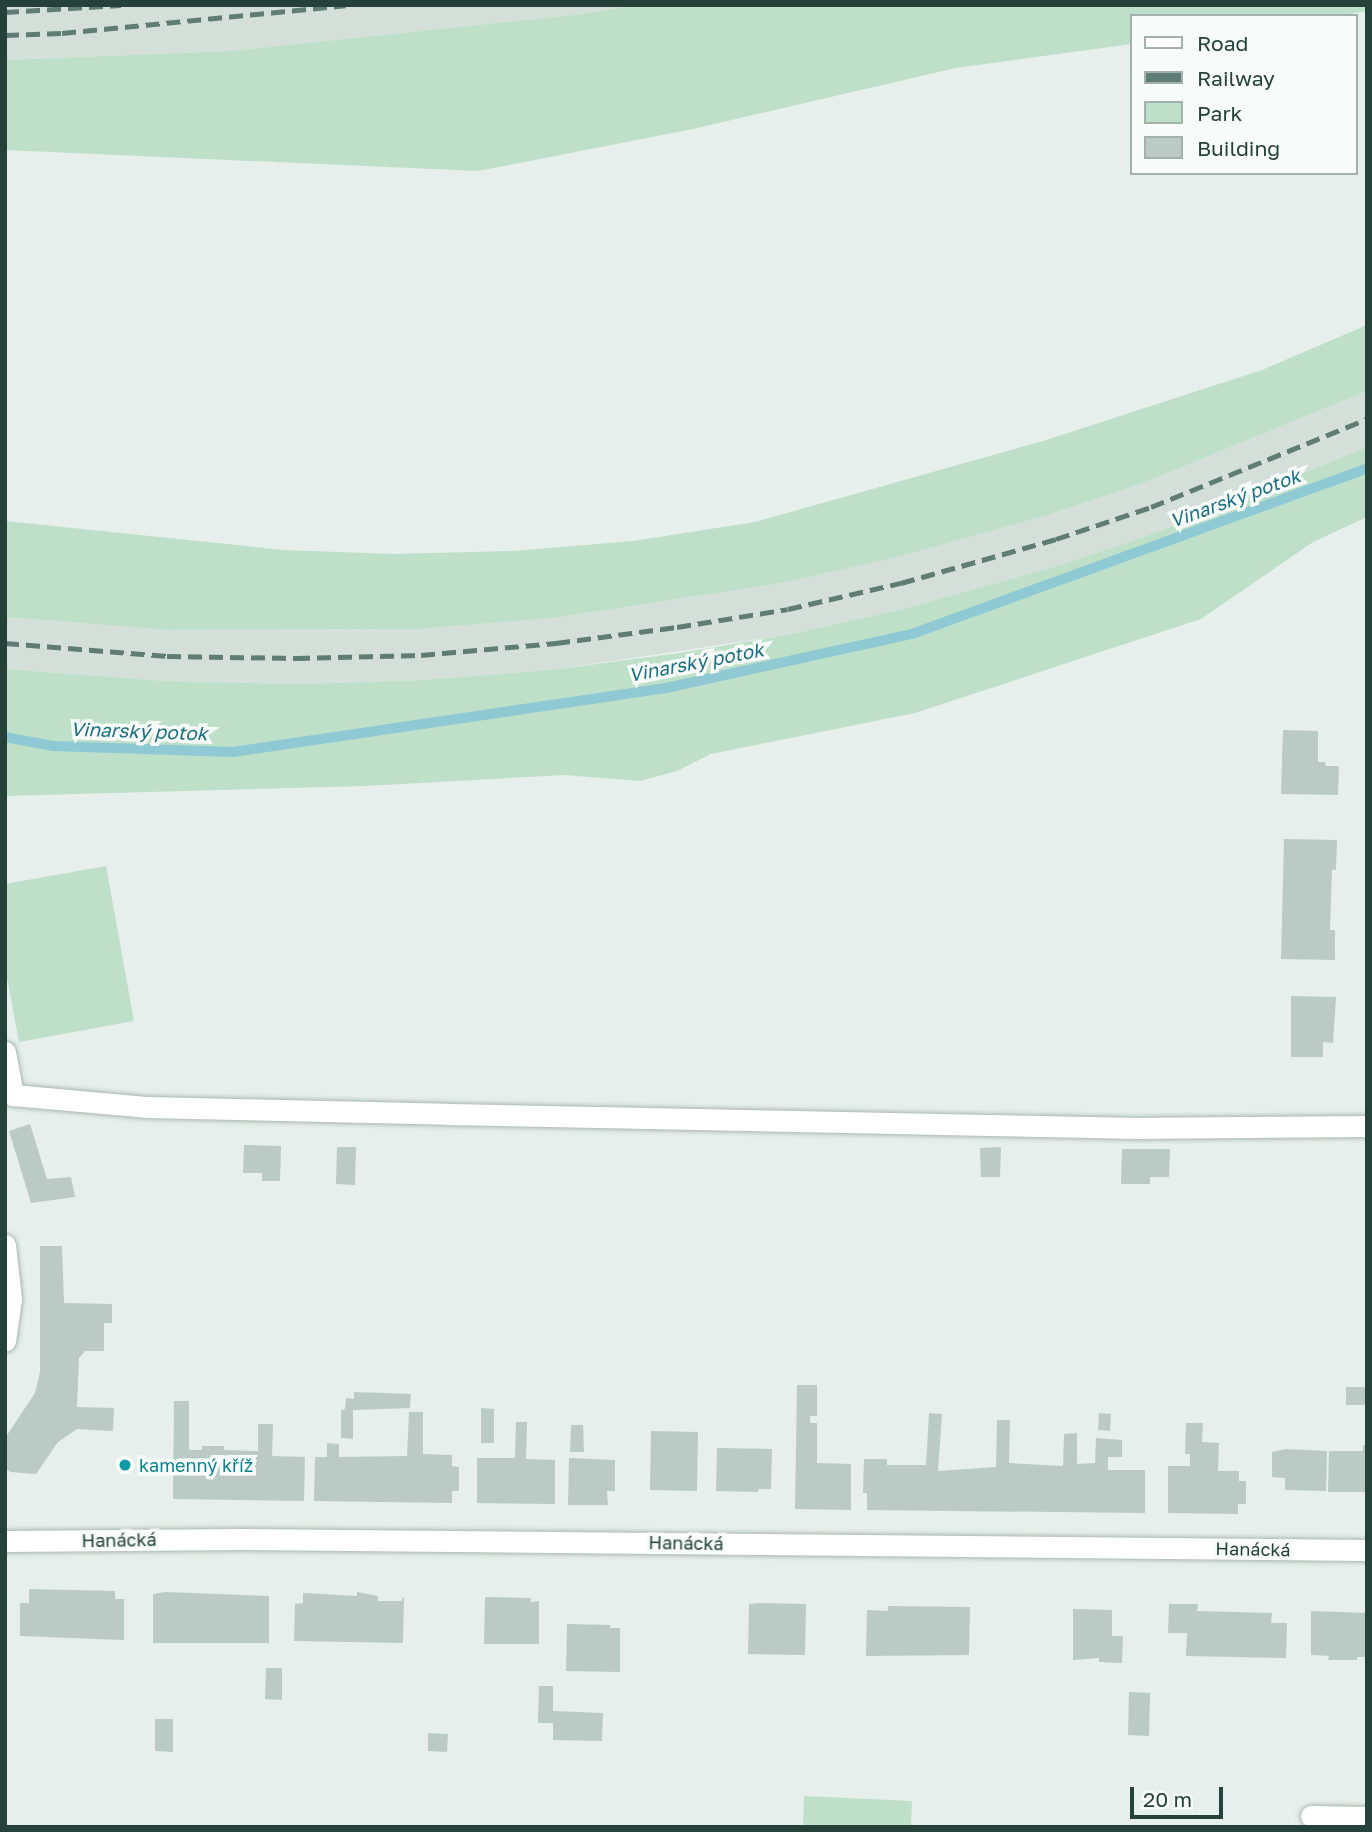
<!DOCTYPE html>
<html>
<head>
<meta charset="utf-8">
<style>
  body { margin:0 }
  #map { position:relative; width:1372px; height:1832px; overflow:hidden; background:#e6efeb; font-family:"Golos Text",sans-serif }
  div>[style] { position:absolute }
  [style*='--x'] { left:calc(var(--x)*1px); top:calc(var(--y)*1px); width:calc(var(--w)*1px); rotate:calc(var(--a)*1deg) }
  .built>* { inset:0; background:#d4dfda }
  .green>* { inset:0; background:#bfe0c8 }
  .stream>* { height:10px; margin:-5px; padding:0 5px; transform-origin:5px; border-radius:5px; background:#8ec9d4 }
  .building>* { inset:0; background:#bbcac4 }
  .roads { filter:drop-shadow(0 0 2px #a8b8b2) drop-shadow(0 0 2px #a8b8b2) }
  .minor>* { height:21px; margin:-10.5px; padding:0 10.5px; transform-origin:10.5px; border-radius:10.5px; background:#fff }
  .rail>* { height:5px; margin-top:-2.5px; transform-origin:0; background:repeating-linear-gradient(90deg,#5f7d75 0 14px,transparent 0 21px) }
  .dots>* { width:19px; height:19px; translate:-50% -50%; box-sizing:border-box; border:4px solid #f7fbf9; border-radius:50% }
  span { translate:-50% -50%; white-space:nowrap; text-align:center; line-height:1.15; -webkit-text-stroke:7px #f7fbf9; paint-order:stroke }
  .culture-label { font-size:18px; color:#0d838f }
  .left { translate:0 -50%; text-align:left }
  .street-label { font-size:18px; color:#24423a }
  .water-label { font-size:19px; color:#1c6f80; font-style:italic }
  .frame { position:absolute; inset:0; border:7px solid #24423a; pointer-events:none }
  .legend { position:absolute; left:1130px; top:14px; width:228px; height:161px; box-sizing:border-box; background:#f7fbf9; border:2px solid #a3b1ad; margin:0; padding:9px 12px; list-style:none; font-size:21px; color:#24423a }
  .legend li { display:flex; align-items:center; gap:14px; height:35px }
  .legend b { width:35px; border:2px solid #a3b1ad }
  .scale { position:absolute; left:1130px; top:1787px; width:93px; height:32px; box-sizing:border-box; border:4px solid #24423a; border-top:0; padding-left:9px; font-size:21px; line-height:24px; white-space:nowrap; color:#24423a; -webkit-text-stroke:5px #f7fbf9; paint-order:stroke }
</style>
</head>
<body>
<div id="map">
  <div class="built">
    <i style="clip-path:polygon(5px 5px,639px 5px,573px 15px,230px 51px,5px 60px)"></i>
    <i style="clip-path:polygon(1367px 391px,1367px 447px,1160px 531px,1064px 564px,907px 608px,792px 634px,559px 669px,423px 680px,296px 684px,166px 681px,5px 669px,5px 617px,168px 630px,420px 629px,554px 618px,782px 583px,894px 558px,1048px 515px,1143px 483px)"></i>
  </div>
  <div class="green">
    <i style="clip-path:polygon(639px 5px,1367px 5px,1367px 11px,1335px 16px,1132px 16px,1132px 44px,956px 68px,693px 129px,478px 171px,5px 150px,5px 60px,230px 51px,573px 15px)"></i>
    <i style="clip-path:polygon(1367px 325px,1367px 391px,1143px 483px,1048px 515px,894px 558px,782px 583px,554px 618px,420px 629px,168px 630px,5px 617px,5px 521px,284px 550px,393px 554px,514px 551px,633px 541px,755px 522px,1043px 441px,1262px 370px)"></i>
    <i style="clip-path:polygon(1367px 447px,1367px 517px,1313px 542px,1201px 619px,915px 713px,711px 754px,677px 771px,640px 781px,564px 775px,365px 786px,5px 796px,5px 669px,166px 681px,296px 684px,423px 680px,559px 669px,680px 653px,792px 634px,907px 608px,1064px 564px,1160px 531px)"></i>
    <i style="clip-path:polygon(106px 866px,134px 1021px,19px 1042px,5px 967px,5px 884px)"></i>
    <i style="clip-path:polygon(804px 1796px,912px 1801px,911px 1827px,803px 1827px)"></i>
  </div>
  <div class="stream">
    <i style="--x:5;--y:737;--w:49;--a:10.6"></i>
    <i style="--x:53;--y:746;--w:180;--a:1.9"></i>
    <i style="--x:233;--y:752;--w:438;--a:-8.4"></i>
    <i style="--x:666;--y:688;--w:252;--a:-12.4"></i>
    <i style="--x:912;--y:634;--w:484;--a:-20"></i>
  </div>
  <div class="building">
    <i style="clip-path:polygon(1283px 730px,1318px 731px,1318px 762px,1325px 762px,1326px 766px,1339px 766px,1338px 795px,1281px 794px)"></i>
    <i style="clip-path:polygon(1284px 839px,1337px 840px,1336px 870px,1332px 870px,1330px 930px,1335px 930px,1335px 960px,1281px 959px)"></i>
    <i style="clip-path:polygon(1291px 996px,1336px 997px,1333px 1043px,1323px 1042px,1323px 1057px,1291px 1057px)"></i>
    <i style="clip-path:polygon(30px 1124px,47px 1179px,71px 1177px,75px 1197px,31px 1203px,9px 1131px)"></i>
    <i style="clip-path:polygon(244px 1145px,281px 1146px,280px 1181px,262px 1181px,262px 1173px,243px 1173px)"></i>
    <i style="clip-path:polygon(337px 1147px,356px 1147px,355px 1185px,336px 1184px)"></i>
    <i style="clip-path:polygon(1001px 1147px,1000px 1177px,981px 1177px,980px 1148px)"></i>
    <i style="clip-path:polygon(1122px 1149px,1170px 1149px,1169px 1177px,1150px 1177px,1150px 1184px,1121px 1184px)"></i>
    <i style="clip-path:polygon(40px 1246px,62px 1246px,64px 1303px,112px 1304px,112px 1323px,104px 1323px,104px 1351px,85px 1351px,79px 1358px,77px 1407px,114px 1408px,113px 1431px,77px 1429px,58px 1442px,36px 1474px,11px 1472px,5px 1469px,5px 1438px,35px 1393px,40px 1372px)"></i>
    <i style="clip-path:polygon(797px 1385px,817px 1385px,817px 1416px,810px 1416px,810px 1423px,817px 1423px,817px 1463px,851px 1464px,851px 1510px,795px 1509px)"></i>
    <i style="clip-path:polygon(1346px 1387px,1367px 1387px,1367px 1405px,1346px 1405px)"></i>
    <i style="clip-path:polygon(354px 1392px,411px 1394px,410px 1408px,353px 1410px,353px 1439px,341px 1438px,341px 1410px,345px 1409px,346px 1398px,354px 1399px)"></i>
    <i style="clip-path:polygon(174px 1401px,189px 1401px,189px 1450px,202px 1450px,202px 1446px,224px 1446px,224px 1450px,258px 1451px,258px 1424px,273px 1424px,272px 1456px,305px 1457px,304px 1501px,173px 1499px)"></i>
    <i style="clip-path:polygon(481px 1408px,494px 1409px,494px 1443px,481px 1443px)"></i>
    <i style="clip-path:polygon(409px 1412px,423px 1412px,423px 1454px,452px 1455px,452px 1466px,459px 1467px,459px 1491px,452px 1491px,452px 1503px,314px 1501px,315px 1457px,327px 1457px,327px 1443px,339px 1444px,339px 1457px,407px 1456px)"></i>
    <i style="clip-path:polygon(929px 1413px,942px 1414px,938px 1471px,996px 1467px,997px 1420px,1010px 1420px,1009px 1463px,1063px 1466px,1064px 1434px,1077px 1433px,1077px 1464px,1095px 1463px,1096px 1438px,1122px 1440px,1122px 1457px,1108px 1457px,1108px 1470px,1145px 1470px,1145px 1513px,867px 1510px,867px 1493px,863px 1493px,864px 1459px,887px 1459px,887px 1465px,926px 1465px)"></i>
    <i style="clip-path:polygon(1099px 1413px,1111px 1414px,1110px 1431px,1098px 1430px)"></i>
    <i style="clip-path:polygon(516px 1422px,527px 1422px,526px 1459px,555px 1460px,555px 1504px,477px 1503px,477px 1458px,515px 1458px)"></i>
    <i style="clip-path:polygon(1186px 1423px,1203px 1423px,1202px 1442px,1219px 1443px,1218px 1471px,1239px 1471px,1239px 1481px,1246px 1481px,1246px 1504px,1238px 1504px,1238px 1514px,1168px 1513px,1168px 1466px,1190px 1466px,1190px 1454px,1185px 1454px)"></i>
    <i style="clip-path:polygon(571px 1425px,583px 1425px,584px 1452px,570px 1452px)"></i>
    <i style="clip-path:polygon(651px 1431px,698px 1432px,697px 1491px,650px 1490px)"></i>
    <i style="clip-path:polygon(1363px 1445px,1367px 1445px,1367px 1492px,1328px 1492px,1329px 1451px,1363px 1451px)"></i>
    <i style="clip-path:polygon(717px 1448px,772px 1449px,771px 1489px,759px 1489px,758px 1492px,716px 1491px)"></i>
    <i style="clip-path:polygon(1285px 1449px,1327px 1451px,1326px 1491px,1285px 1490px,1285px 1478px,1272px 1477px,1272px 1452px)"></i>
    <i style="clip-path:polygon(569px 1458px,615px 1460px,615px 1491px,607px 1491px,608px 1505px,568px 1505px)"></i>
    <i style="clip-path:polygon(29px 1589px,115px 1591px,115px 1599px,124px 1599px,124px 1640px,20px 1636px,20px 1603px,29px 1603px)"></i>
    <i style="clip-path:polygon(165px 1592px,269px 1596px,269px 1643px,153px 1643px,153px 1594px)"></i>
    <i style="clip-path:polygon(357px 1592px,378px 1596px,378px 1601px,401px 1601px,404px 1597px,403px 1643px,294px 1641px,295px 1604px,303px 1603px,303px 1593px,357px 1596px)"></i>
    <i style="clip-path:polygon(485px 1597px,531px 1598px,531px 1602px,539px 1601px,539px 1644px,484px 1644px)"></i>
    <i style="clip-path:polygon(760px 1603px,806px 1604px,805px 1655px,748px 1654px,749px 1604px)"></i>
    <i style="clip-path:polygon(1169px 1604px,1198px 1604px,1197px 1611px,1272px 1613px,1271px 1623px,1287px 1623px,1286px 1658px,1186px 1656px,1187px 1633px,1168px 1633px)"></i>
    <i style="clip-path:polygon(888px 1606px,970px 1607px,969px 1655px,866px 1656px,867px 1610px,888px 1611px)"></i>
    <i style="clip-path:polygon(1073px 1609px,1112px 1610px,1112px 1636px,1123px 1636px,1122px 1663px,1099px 1662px,1099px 1658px,1073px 1660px)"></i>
    <i style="clip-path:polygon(1311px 1611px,1367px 1613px,1367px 1657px,1357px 1657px,1357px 1660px,1328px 1660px,1329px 1656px,1311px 1655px)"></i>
    <i style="clip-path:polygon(567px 1624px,610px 1625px,610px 1628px,620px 1628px,620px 1672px,566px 1671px)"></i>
    <i style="clip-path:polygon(266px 1668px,282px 1668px,282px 1700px,265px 1699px)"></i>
    <i style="clip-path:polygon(539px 1686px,553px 1686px,553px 1711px,603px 1713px,602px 1741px,553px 1740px,553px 1723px,538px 1723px)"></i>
    <i style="clip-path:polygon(1129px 1692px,1150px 1693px,1149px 1736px,1128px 1735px)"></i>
    <i style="clip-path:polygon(155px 1719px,173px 1719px,173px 1752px,155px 1751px)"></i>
    <i style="clip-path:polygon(428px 1733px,448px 1734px,447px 1752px,428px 1751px)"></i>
  </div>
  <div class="roads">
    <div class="minor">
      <i style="--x:5;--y:1052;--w:44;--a:79.5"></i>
      <i style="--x:13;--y:1095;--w:136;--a:5.1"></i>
      <i style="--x:148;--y:1107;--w:299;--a:1.3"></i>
      <i style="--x:447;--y:1114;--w:691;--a:1.16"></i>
      <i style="--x:1138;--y:1128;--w:229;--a:-0.5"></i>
      <i style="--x:5;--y:1245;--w:54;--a:83.7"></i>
      <i style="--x:11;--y:1299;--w:42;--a:98.1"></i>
      <i style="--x:5;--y:1541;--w:238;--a:-0.5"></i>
      <i style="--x:243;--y:1539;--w:1124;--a:0.56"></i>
      <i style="--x:1311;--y:1816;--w:56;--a:1"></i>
    </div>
  </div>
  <div class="rail">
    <i style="--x:5;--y:12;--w:116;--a:-3.5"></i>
    <i style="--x:5;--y:35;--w:57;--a:-2"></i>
    <i style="--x:62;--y:33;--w:285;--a:-5.6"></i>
    <i style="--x:5;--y:643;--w:163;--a:4.6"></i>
    <i style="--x:167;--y:656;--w:129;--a:0.9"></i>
    <i style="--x:296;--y:658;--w:125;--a:-1.4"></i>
    <i style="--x:421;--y:655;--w:136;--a:-5.1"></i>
    <i style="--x:556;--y:643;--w:122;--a:-7.5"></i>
    <i style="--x:677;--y:627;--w:112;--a:-9.2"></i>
    <i style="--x:788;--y:609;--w:116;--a:-13"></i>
    <i style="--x:901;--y:583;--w:161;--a:-15.8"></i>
    <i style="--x:1056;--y:539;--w:100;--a:-18.6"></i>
    <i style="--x:1151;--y:507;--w:233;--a:-22.2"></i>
  </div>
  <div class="dots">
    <i style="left:125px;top:1465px;background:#0f9aa8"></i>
  </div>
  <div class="culture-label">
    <span class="left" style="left:139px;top:1465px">kamenný kříž</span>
  </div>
  <div class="street-label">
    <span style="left:119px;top:1540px;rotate:-1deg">Hanácká</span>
    <span style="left:686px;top:1543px;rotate:1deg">Hanácká</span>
    <span style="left:1253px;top:1549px;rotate:1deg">Hanácká</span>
  </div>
  <div class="water-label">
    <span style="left:1235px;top:498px;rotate:-20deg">Vinarský potok</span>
    <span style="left:696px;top:662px;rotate:-11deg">Vinarský potok</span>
    <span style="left:139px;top:731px;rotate:2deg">Vinarský potok</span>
  </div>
  <div class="frame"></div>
  <ul class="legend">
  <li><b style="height:9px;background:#fff"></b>Road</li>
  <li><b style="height:9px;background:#5f7d75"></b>Railway</li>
  <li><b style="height:19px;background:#bfe0c8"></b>Park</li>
  <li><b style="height:19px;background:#bbcac4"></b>Building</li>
  </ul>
  <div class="scale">20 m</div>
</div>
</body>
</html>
